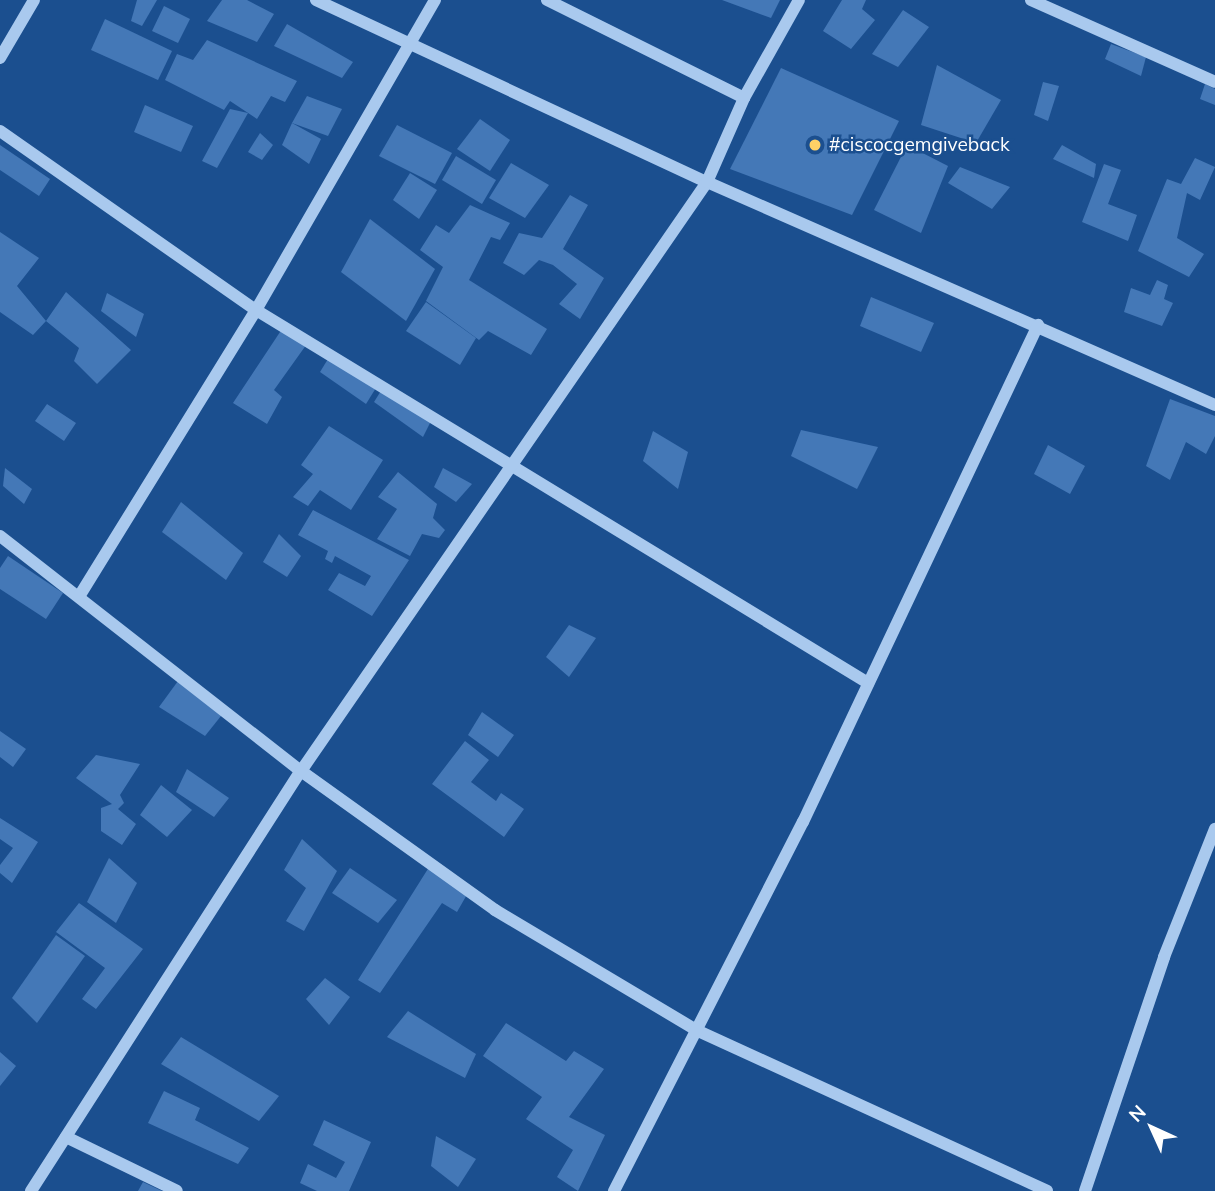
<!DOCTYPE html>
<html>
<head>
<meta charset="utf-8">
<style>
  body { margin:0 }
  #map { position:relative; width:1215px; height:1191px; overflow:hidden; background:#1b4f8f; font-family:Mulish,sans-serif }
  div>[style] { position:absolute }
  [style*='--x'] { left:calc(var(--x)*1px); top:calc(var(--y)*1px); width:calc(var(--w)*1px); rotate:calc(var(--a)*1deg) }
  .building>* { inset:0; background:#4478b7 }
  .minor>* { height:12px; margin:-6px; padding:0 6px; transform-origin:6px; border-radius:6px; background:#a9c9ee }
  .dots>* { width:19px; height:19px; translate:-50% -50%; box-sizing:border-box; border:4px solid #1b4f8f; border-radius:50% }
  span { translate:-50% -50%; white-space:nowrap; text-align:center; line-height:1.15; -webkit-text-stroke:5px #1b4f8f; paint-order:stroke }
  .poi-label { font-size:19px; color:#fff }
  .left { translate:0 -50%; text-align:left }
  .north { position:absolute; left:1117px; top:1093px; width:70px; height:70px; -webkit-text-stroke:5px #1b4f8f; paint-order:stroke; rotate:315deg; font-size:19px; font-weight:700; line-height:28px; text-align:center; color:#fff }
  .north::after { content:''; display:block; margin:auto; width:24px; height:32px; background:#fff; clip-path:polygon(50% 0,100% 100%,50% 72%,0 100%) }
</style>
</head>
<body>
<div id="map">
  <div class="building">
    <i style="clip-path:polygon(137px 0,157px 0,142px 26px,131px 21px)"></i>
    <i style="clip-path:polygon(222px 0,247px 0,274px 14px,257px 42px,207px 21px)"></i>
    <i style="clip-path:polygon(722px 0,780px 0,771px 18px)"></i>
    <i style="clip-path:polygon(842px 0,866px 0,862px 9px,875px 20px,851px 49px,823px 31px)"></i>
    <i style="clip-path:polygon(164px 6px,190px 19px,178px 43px,152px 31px)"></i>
    <i style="clip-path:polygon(903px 10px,929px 27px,898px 67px,872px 54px)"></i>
    <i style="clip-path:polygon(105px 19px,172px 51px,158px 80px,91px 50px)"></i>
    <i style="clip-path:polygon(287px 24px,353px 62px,342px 78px,274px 46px)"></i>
    <i style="clip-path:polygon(207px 40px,297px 81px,285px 102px,271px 96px,257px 119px,230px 101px,224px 110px,165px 80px,177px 54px,193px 60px)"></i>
    <i style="clip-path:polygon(1111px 44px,1146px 57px,1141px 76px,1105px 59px)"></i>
    <i style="clip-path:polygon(937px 65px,1001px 100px,976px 143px,921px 125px)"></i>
    <i style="clip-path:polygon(781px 68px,899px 121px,852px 215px,730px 169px)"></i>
    <i style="clip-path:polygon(1043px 82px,1059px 86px,1048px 121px,1034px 115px)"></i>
    <i style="clip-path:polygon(1205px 84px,1215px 89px,1215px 105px,1200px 99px)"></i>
    <i style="clip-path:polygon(307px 96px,342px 109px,328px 136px,292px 123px)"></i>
    <i style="clip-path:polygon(145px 105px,193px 126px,181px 152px,134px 132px)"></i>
    <i style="clip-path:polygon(230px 109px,248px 113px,217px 168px,202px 161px)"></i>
    <i style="clip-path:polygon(480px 119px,510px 140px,490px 171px,457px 149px)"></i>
    <i style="clip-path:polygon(292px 123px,321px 139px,309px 164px,282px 145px)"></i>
    <i style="clip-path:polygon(397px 125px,452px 153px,435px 184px,379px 156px)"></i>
    <i style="clip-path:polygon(260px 133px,273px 145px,262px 160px,248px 152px)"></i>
    <i style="clip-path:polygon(0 145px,50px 179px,39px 196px,0 170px)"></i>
    <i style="clip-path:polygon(907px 145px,948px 166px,921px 233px,874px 210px)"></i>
    <i style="clip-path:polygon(1062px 145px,1096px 164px,1094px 178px,1053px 159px)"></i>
    <i style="clip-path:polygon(456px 156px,496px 180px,482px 204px,442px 180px)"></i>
    <i style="clip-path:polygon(1195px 158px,1215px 167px,1200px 200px,1187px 193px,1177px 238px,1204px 254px,1189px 277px,1138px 251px,1167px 179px,1181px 184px)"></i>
    <i style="clip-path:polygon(511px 163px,549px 185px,525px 218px,489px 198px)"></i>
    <i style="clip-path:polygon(1104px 164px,1121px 170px,1108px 204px,1137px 215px,1128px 241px,1082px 222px)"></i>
    <i style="clip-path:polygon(960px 167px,1010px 187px,992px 209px,948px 183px)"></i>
    <i style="clip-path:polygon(410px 173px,437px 190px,419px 219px,393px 200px)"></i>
    <i style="clip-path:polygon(570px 195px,588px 205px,563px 249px,604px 278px,580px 319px,559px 304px,577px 284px,553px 265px,539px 260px,524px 275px,503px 263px,519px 233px,542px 238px)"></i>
    <i style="clip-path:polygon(470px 205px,510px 223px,500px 240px,491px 237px,469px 280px,547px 329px,531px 355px,488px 331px,479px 340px,426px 301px,443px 267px,420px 250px,436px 225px,449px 233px)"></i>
    <i style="clip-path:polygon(370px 219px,435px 269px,406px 321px,341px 272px)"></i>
    <i style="clip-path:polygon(0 232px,39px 258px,17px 286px,46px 321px,33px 335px,0 312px)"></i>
    <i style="clip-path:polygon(1157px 280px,1168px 285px,1164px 299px,1173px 303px,1162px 326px,1124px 312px,1131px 288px,1150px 295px)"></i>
    <i style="clip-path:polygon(66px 292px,131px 350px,97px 384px,74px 361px,79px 348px,46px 321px)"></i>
    <i style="clip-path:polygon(107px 293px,144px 314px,136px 337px,101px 311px)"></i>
    <i style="clip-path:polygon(871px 297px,934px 323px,921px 352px,860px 326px)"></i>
    <i style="clip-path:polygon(426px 302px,476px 338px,460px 365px,406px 331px)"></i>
    <i style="clip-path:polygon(284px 326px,309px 341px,274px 390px,282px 397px,267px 424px,233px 403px)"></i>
    <i style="clip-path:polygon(331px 354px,379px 383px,366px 404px,320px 372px)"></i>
    <i style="clip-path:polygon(384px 386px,434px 415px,423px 437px,374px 402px)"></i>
    <i style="clip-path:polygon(1170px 399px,1215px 416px,1215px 436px,1206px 454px,1186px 442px,1170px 480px,1146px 466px)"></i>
    <i style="clip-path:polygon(47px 404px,76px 423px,64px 441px,35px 421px)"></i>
    <i style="clip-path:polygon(329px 426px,383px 460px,351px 510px,320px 490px,308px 506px,293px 497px,313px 474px,301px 465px)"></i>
    <i style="clip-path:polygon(801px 430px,878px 447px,857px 489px,791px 456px)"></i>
    <i style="clip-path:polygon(653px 431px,688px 452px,678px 489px,643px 461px)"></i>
    <i style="clip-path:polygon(1048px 445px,1085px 466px,1070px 494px,1034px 474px)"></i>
    <i style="clip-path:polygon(5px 468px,32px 489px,24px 504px,3px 486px)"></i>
    <i style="clip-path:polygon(443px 468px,472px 484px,456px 502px,434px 487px)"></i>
    <i style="clip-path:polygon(398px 472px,437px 504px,433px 518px,445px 530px,439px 538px,422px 534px,410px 556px,377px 539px,397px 509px,378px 497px)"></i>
    <i style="clip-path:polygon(181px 502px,243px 553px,226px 580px,162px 532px)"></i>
    <i style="clip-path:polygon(313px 510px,409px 560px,372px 616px,328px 590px,339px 573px,365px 586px,371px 576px,335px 556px,332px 563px,325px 559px,328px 551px,298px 535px)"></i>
    <i style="clip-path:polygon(279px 534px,301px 556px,287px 577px,263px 562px)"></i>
    <i style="clip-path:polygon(8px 556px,63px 593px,46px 619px,0 589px,0 568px)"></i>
    <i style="clip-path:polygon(569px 625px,596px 638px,569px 677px,546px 657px)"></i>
    <i style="clip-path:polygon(178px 681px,225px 711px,205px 736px,159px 707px)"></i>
    <i style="clip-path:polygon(482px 712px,514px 735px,498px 757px,468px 735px)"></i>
    <i style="clip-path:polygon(0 731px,26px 749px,13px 767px,0 757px)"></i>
    <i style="clip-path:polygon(465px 741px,489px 760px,471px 782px,496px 801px,501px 793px,524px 809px,504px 837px,432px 784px)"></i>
    <i style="clip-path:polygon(96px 755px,140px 764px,120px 795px,124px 803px,118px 809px,136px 824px,122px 845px,101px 831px,101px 808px,112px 804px,76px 778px)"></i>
    <i style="clip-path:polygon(187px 769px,229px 798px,214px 817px,176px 792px)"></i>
    <i style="clip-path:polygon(161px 785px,192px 810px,167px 837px,140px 815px)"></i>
    <i style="clip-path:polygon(0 818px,38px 842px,12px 883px,0 873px,0 865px,13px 848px,0 839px)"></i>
    <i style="clip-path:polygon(302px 839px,337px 871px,304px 931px,286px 921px,306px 888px,284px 870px)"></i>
    <i style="clip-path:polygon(109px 858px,137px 883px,116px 923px,87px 902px)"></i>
    <i style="clip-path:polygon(431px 864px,469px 891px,457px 912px,442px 903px,380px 993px,358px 980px)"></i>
    <i style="clip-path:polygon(350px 868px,397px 900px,378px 923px,332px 893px)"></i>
    <i style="clip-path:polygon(79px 903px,143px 949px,96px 1009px,82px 999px,105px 968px,56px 932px)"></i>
    <i style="clip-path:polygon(56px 935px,85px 956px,37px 1023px,12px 998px)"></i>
    <i style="clip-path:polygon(325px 978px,350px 997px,329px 1025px,306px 999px)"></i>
    <i style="clip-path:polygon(408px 1011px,476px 1054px,465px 1078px,387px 1037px)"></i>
    <i style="clip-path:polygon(506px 1023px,566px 1061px,574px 1051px,604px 1069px,569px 1117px,605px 1135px,578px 1191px,557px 1177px,573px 1150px,526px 1119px,542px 1097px,483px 1056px)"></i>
    <i style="clip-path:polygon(181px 1037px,279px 1096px,259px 1121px,161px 1064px)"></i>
    <i style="clip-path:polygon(0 1052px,16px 1066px,0 1086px)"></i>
    <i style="clip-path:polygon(164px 1091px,200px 1108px,195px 1120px,249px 1148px,238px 1164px,148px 1123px)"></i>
    <i style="clip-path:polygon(324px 1120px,371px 1142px,349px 1191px,317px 1191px,300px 1183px,308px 1164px,336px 1178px,345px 1162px,313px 1145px)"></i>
    <i style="clip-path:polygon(436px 1136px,476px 1159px,458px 1187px,431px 1166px)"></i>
    <i style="clip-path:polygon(143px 1182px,162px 1191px,138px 1191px)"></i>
  </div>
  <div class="minor">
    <i style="--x:316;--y:0;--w:431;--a:25"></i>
    <i style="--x:707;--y:182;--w:555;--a:23.7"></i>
    <i style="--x:547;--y:0;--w:220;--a:26.4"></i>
    <i style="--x:1031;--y:0;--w:201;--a:24"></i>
    <i style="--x:0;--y:58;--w:67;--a:-59.6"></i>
    <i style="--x:0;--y:131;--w:312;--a:35"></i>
    <i style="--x:256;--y:310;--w:717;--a:31.36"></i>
    <i style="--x:0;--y:536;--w:382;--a:38"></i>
    <i style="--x:301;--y:771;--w:239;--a:35.6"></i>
    <i style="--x:495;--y:910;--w:234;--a:30.8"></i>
    <i style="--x:696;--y:1030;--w:386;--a:24.6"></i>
    <i style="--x:80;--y:595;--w:335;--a:-58.3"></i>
    <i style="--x:256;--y:310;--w:358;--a:-60"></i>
    <i style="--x:66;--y:1137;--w:123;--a:25.9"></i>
    <i style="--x:31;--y:1191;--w:499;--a:-57.3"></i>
    <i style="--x:301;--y:771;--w:715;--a:-55.42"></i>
    <i style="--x:707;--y:182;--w:92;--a:-66.2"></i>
    <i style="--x:744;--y:98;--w:112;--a:-60.7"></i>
    <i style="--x:614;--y:1191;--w:415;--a:-62.9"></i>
    <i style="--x:803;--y:822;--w:550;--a:-64.69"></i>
    <i style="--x:1085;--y:1191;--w:247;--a:-71.3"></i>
    <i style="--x:1164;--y:957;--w:138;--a:-68.3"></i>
  </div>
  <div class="dots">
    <i style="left:815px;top:145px;background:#ffd166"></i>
  </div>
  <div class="poi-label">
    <span class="left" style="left:829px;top:145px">#ciscocgemgiveback</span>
  </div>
  <div class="north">N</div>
</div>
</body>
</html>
